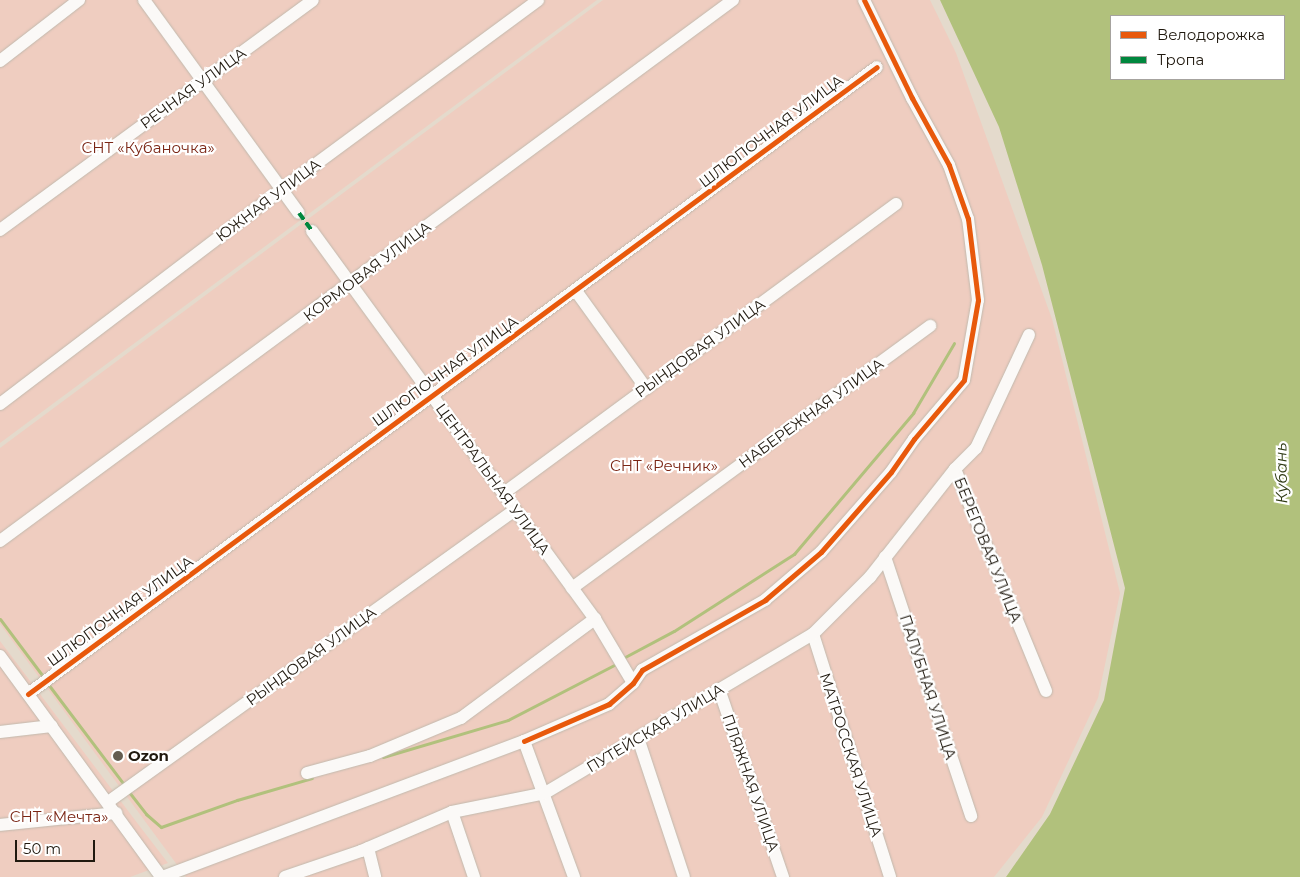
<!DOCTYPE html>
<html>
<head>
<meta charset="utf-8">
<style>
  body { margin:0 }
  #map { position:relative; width:1300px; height:877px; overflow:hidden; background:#e4dacc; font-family:Montserrat,sans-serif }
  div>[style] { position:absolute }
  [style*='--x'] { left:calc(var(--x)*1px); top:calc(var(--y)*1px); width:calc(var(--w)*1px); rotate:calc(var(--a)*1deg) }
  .green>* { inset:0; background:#efcdc0 }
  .water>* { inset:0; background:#b1c17c }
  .stream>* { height:3px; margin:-1.5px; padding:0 1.5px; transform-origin:1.5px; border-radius:1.5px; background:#b1c17c }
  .roads { filter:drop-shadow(0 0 1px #c1b9ad) drop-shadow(0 0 1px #c1b9ad) }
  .minor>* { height:12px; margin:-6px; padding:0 6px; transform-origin:6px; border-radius:6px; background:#fbf9f7 }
  .quiet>* { height:4px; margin-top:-2px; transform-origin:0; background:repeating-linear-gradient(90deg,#00873e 0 8px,transparent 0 12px) }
  .cycleway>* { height:5px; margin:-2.5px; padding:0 2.5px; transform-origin:2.5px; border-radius:2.5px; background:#e8590c }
  .dots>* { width:14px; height:14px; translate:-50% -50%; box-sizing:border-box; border:2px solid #fff; border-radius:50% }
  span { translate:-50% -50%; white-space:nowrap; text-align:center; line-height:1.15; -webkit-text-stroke:4.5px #fff; paint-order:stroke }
  .street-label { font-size:15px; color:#20190f }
  .park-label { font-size:15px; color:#7a2514 }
  .poi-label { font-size:15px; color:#20190f; font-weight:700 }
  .left { translate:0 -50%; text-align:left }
  .water-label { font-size:16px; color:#303b15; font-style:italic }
  .legend { position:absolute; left:1110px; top:15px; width:175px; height:65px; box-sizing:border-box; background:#fff; border:1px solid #a6a39f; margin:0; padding:6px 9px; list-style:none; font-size:15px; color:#20190f }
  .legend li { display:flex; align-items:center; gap:10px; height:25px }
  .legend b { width:25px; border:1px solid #a6a39f }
  .scale { position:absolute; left:15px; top:840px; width:80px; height:22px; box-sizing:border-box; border:2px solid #20190f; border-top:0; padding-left:6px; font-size:15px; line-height:18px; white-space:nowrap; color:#20190f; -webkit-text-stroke:4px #fff; paint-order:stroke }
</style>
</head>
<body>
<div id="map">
  <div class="green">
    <i style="clip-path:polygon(0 0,597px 0,0 443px)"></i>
    <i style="clip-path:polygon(603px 0,930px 0,956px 53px,1052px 319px,1120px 593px,1098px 698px,1042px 817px,994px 877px,186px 877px,0 624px,0 448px)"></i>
    <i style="clip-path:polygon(0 641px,138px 824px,168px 863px,130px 877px,0 877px)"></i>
  </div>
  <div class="water">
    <i style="clip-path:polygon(evenodd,940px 0,1300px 0,1300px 877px,1006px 877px,1050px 814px,1104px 700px,1125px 588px,1042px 265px,999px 127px,940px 0,1111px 16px,1284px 16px,1284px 79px,1111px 79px,1111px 16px)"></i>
  </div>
  <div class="stream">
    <i style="--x:0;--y:619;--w:75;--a:53.1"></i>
    <i style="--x:625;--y:657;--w:55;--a:-28"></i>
    <i style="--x:674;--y:631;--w:143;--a:-32.7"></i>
    <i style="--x:794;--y:554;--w:185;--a:-49.8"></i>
    <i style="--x:913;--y:413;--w:81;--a:-59.6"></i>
    <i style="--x:48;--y:684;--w:129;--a:52.9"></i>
    <i style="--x:383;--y:757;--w:130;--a:-16.5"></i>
    <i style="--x:508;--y:720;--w:119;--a:-27.4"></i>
    <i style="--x:129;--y:792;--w:28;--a:52"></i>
    <i style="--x:146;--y:814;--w:20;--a:41"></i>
    <i style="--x:161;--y:827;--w:81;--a:-19.6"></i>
    <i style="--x:237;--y:800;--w:78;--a:-16.3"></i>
  </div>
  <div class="roads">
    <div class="minor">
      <i style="--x:144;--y:0;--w:263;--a:54"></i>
      <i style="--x:0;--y:61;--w:100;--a:-37.7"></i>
      <i style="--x:0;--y:230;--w:388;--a:-36.3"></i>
      <i style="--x:312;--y:231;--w:480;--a:53.9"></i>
      <i style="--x:595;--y:619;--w:74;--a:59.3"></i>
      <i style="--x:576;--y:291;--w:120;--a:54.2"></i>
      <i style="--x:1029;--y:335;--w:125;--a:115.1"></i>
      <i style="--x:976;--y:448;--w:30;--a:135"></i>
      <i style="--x:955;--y:469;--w:240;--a:67.7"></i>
      <i style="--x:0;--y:404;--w:355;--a:-37.3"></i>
      <i style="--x:282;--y:189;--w:318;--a:-36.4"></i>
      <i style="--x:504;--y:493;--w:487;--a:-36.4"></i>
      <i style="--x:0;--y:541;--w:911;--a:-36.43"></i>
      <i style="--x:885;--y:557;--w:273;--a:71.6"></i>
      <i style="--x:572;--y:588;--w:444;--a:-36.2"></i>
      <i style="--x:813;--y:634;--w:255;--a:72.4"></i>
      <i style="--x:0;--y:656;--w:273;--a:53.9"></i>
      <i style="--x:719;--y:689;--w:199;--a:71.2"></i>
      <i style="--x:28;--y:694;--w:1055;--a:-36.45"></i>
      <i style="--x:0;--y:732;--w:52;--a:-6.6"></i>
      <i style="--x:638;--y:738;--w:146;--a:71.7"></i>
      <i style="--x:524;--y:741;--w:93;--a:-23.5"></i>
      <i style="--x:609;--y:704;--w:32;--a:-41"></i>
      <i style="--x:633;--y:683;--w:16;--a:-55"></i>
      <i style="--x:642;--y:670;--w:142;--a:-29.6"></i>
      <i style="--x:765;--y:600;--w:74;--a:-40.6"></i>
      <i style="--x:821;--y:552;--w:106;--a:-48.8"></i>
      <i style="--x:891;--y:472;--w:40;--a:-55.1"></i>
      <i style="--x:914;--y:439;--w:77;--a:-49.7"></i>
      <i style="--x:964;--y:380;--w:81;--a:-80.1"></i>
      <i style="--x:978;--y:300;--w:82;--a:-97"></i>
      <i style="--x:968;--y:219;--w:57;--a:-109.4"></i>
      <i style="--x:949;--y:165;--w:77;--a:-118.9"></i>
      <i style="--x:912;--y:98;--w:109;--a:-116.1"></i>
      <i style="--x:307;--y:773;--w:65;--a:-15.1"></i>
      <i style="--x:370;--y:756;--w:99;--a:-22.7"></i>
      <i style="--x:461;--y:718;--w:167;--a:-36.5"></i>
      <i style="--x:108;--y:802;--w:501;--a:-35.66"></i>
      <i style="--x:452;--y:812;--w:69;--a:71.3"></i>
      <i style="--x:0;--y:825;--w:117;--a:-5.9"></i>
      <i style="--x:368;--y:848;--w:30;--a:76"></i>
      <i style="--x:162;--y:877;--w:387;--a:-20.6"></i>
      <i style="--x:524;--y:741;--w:145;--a:69.8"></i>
      <i style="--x:285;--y:877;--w:80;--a:-18.9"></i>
      <i style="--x:361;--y:851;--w:99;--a:-23.2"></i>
      <i style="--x:452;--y:812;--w:95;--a:-11.5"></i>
      <i style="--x:545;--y:793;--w:312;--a:-30.7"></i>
      <i style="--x:813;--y:634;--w:81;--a:-45"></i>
      <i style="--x:870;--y:577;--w:137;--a:-51.8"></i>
    </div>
  </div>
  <div class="quiet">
    <i style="--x:299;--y:213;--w:22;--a:54"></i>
  </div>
  <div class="cycleway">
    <i style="--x:28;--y:694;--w:1055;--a:-36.45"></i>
    <i style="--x:524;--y:741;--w:93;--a:-23.5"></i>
    <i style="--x:609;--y:704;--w:32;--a:-41"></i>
    <i style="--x:633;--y:683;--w:16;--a:-55"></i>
    <i style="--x:642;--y:670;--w:142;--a:-29.6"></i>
    <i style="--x:765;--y:600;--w:74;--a:-40.6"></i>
    <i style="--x:821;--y:552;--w:106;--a:-48.8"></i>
    <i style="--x:891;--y:472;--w:40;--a:-55.1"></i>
    <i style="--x:914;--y:439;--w:77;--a:-49.7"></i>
    <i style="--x:964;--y:380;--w:81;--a:-80.1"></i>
    <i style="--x:978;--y:300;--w:82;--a:-97"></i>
    <i style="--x:968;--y:219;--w:57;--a:-109.4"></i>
    <i style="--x:949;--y:165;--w:77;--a:-118.9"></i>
    <i style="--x:912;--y:98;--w:109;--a:-116.1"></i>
  </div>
  <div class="dots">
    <i style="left:118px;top:756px;background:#655d51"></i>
  </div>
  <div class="street-label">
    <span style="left:193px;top:88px;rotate:-36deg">РЕЧНАЯ УЛИЦА</span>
    <span style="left:771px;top:131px;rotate:-37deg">ШЛЮПОЧНАЯ УЛИЦА</span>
    <span style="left:268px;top:200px;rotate:-37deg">ЮЖНАЯ УЛИЦА</span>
    <span style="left:367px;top:271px;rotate:-37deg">КОРМОВАЯ УЛИЦА</span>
    <span style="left:700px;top:348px;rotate:-36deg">РЫНДОВАЯ УЛИЦА</span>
    <span style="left:445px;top:371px;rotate:-36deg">ШЛЮПОЧНАЯ УЛИЦА</span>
    <span style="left:811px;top:413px;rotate:-36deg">НАБЕРЕЖНАЯ УЛИЦА</span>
    <span style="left:493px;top:479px;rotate:54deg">ЦЕНТРАЛЬНАЯ УЛИЦА</span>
    <span style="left:988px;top:550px;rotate:68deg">БЕРЕГОВАЯ УЛИЦА</span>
    <span style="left:120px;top:611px;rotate:-36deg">ШЛЮПОЧНАЯ УЛИЦА</span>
    <span style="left:311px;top:656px;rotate:-36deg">РЫНДОВАЯ УЛИЦА</span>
    <span style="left:928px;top:687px;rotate:72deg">ПАЛУБНАЯ УЛИЦА</span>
    <span style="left:655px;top:728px;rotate:-31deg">ПУТЕЙСКАЯ УЛИЦА</span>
    <span style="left:851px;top:755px;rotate:72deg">МАТРОССКАЯ УЛИЦА</span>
    <span style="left:751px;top:783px;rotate:71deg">ПЛЯЖНАЯ УЛИЦА</span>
  </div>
  <div class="park-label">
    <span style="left:148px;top:148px">СНТ «Кубаночка»</span>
    <span style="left:664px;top:466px">СНТ «Речник»</span>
    <span style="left:59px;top:817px">СНТ «Мечта»</span>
  </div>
  <div class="poi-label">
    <span class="left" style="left:128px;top:756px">Ozon</span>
  </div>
  <div class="water-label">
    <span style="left:1282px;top:473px;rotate:-91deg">Кубань</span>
  </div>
  <ul class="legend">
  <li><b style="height:6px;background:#e8590c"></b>Велодорожка</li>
  <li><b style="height:6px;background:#00873e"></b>Тропа</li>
  </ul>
  <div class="scale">50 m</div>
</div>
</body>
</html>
